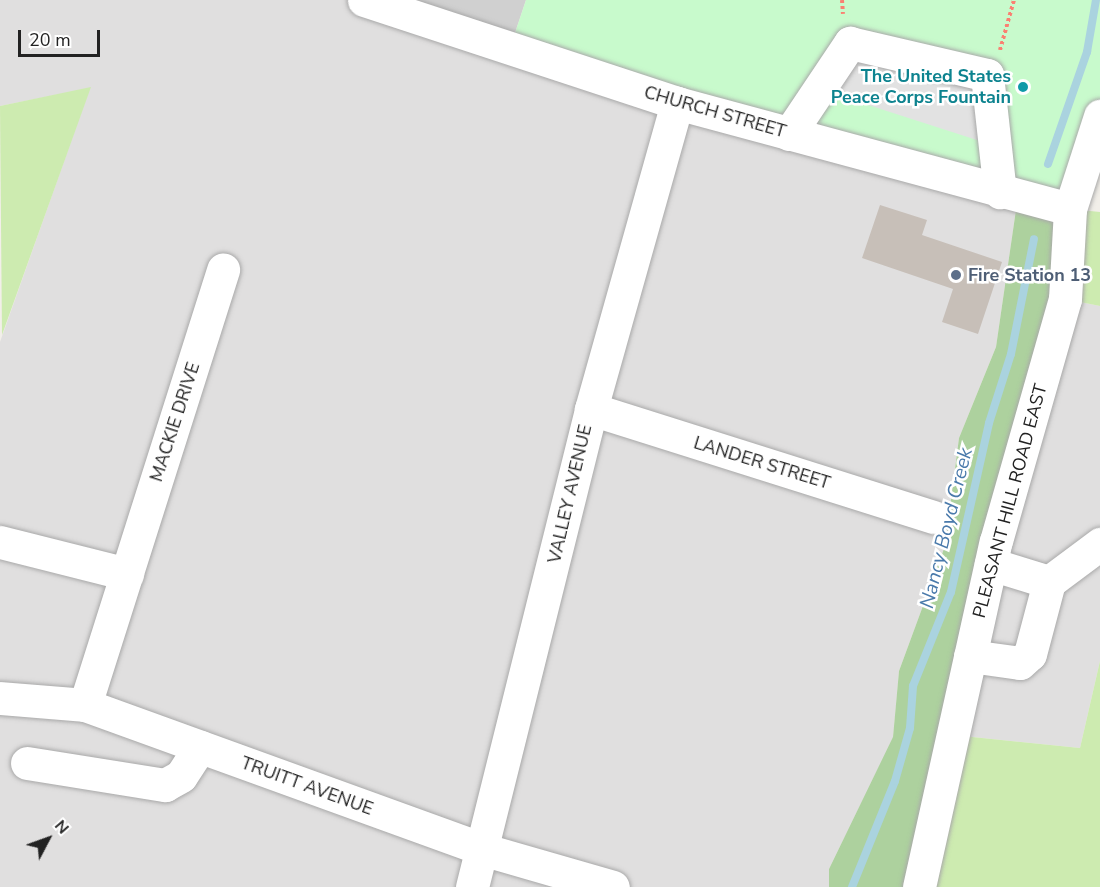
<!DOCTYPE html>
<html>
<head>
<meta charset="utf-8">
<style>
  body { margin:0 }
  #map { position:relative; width:1100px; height:887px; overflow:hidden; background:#f2efe9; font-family:"Nunito Sans",sans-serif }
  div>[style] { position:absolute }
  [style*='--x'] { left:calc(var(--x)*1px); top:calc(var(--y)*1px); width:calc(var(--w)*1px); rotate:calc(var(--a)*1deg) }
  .residential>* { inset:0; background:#e0dfdf }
  .religious>* { inset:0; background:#d0d0d0 }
  .grass>* { inset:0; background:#cdebb0 }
  .forest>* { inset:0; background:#add19e }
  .park>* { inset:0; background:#c8facc }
  .parking>* { inset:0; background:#e2e2e2 }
  .stream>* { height:8px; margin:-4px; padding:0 4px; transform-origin:4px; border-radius:4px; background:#aad3df }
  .building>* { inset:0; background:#c7bfb8 }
  .path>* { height:4px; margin-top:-2px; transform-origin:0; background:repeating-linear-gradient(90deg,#fa8072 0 3px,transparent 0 6px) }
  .roads { filter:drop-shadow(0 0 2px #a9a9a9) drop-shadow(0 0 2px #a9a9a9) }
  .minor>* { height:33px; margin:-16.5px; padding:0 16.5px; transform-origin:16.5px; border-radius:16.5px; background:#fff }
  .dots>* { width:16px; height:16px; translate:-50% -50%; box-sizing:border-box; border:3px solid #fff; border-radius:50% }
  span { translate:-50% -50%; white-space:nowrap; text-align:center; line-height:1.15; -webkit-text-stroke:5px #fff; paint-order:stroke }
  .culture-label { font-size:18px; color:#0d838f; font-weight:700 }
  .right { translate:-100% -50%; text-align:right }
  .street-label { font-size:18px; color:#222 }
  .service-label { font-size:18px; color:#4e5e75; font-weight:700 }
  .left { translate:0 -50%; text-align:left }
  .water-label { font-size:20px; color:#4a7aab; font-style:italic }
  .north { position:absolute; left:18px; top:809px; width:60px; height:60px; -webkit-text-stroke:4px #fff; paint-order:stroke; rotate:49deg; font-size:16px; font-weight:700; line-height:24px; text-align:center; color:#222 }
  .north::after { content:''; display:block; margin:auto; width:21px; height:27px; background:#222; clip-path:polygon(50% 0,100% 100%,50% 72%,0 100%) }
  .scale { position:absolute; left:18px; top:30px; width:82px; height:27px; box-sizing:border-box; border:3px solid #222; border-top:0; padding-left:8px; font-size:18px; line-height:21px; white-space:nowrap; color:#222; -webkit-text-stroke:4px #fff; paint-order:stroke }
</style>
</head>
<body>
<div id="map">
  <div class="residential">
    <i style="clip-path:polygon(0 0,364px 0,1018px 196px,996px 347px,959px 438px,945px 546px,899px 671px,893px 738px,829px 869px,829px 887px,0 887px,0 342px,90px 88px,0 106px)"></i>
    <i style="clip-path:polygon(1065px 299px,1100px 306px,1100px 661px,1080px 748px,953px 735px)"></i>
  </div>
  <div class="religious">
    <i style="clip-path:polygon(364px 0,526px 0,510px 48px)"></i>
  </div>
  <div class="grass">
    <i style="clip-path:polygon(91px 87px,2px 335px,0 106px)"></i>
    <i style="clip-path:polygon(1070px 209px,1100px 212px,1100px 306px,1065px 299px)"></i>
    <i style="clip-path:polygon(1100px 661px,1100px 887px,919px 887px,953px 735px,1080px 748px)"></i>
  </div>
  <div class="forest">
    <i style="clip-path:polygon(1100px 104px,919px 887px,829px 887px,829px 869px,893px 737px,899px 671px,945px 546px,959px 438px,996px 347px,1018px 196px)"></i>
  </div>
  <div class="park">
    <i style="clip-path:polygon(526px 0,1100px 0,1100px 111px,1070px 209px,510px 48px)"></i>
  </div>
  <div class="parking">
    <i style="clip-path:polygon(846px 33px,996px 64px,1011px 151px,803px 84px)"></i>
  </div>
  <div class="stream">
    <i style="--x:1048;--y:164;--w:119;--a:-70.8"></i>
    <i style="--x:1087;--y:52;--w:53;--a:-80.2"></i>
    <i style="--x:852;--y:887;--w:114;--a:-67.9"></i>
    <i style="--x:895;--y:781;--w:55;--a:-74.2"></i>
    <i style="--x:910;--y:728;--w:42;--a:-85.9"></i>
    <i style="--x:913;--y:686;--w:101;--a:-68"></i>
    <i style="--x:951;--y:592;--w:173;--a:-77.3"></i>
    <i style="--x:989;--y:423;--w:72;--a:-72.3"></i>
    <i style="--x:1011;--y:354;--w:117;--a:-78.7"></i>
  </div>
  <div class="building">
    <i style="clip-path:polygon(880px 205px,927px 220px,922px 235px,1002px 262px,978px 334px,942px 322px,953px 289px,862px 258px)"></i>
  </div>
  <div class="path">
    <i style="--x:842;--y:0;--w:14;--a:86"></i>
    <i style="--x:1000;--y:50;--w:52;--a:-74.4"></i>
  </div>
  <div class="roads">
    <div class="minor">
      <i style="--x:364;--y:0;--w:330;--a:18.2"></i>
      <i style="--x:677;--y:103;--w:407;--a:15.1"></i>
      <i style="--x:789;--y:134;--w:110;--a:-56.2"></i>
      <i style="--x:850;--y:43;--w:141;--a:13.1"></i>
      <i style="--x:987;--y:75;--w:118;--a:83.7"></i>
      <i style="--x:591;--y:409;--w:359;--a:17.5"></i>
      <i style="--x:0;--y:542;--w:131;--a:14.1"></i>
      <i style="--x:1049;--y:582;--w:64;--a:-36.7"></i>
      <i style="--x:970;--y:656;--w:50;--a:8"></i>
      <i style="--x:1020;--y:663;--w:13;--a:-42"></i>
      <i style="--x:1030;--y:654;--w:74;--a:-75.2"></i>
      <i style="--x:1049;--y:582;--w:61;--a:-162.8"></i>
      <i style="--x:0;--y:698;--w:85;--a:4.7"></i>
      <i style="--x:85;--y:705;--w:425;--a:19.9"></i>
      <i style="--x:485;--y:850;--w:133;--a:16.1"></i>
      <i style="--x:85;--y:705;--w:457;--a:-72.4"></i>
      <i style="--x:27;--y:763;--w:140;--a:9.1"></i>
      <i style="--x:165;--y:785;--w:18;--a:-29"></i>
      <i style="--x:181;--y:776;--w:35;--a:-57"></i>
      <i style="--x:472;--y:887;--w:493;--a:-76"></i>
      <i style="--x:591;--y:409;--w:318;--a:-74.3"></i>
      <i style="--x:919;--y:887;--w:354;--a:-77.5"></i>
      <i style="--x:996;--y:541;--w:252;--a:-74.1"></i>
      <i style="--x:1065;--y:299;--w:90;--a:-86.8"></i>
      <i style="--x:1070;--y:209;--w:98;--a:-72.1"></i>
    </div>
  </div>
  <div class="dots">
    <i style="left:1023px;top:87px;background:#0f9aa8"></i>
    <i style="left:956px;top:275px;background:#5c6f8a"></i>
  </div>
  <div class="culture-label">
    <span class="right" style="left:1011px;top:87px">The United States<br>Peace Corps Fountain</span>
  </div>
  <div class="street-label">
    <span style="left:715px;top:112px;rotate:16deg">CHURCH STREET</span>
    <span style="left:175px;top:422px;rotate:-72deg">MACKIE DRIVE</span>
    <span style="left:762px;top:463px;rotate:17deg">LANDER STREET</span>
    <span style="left:570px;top:494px;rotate:-77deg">VALLEY AVENUE</span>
    <span style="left:1010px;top:501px;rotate:-75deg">PLEASANT HILL ROAD EAST</span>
    <span style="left:307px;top:786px;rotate:20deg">TRUITT AVENUE</span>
  </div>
  <div class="service-label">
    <span class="left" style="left:968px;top:275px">Fire Station 13</span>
  </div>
  <div class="water-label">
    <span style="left:946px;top:528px;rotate:-76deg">Nancy Boyd Creek</span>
  </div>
  <div class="north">N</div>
  <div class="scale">20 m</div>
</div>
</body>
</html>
